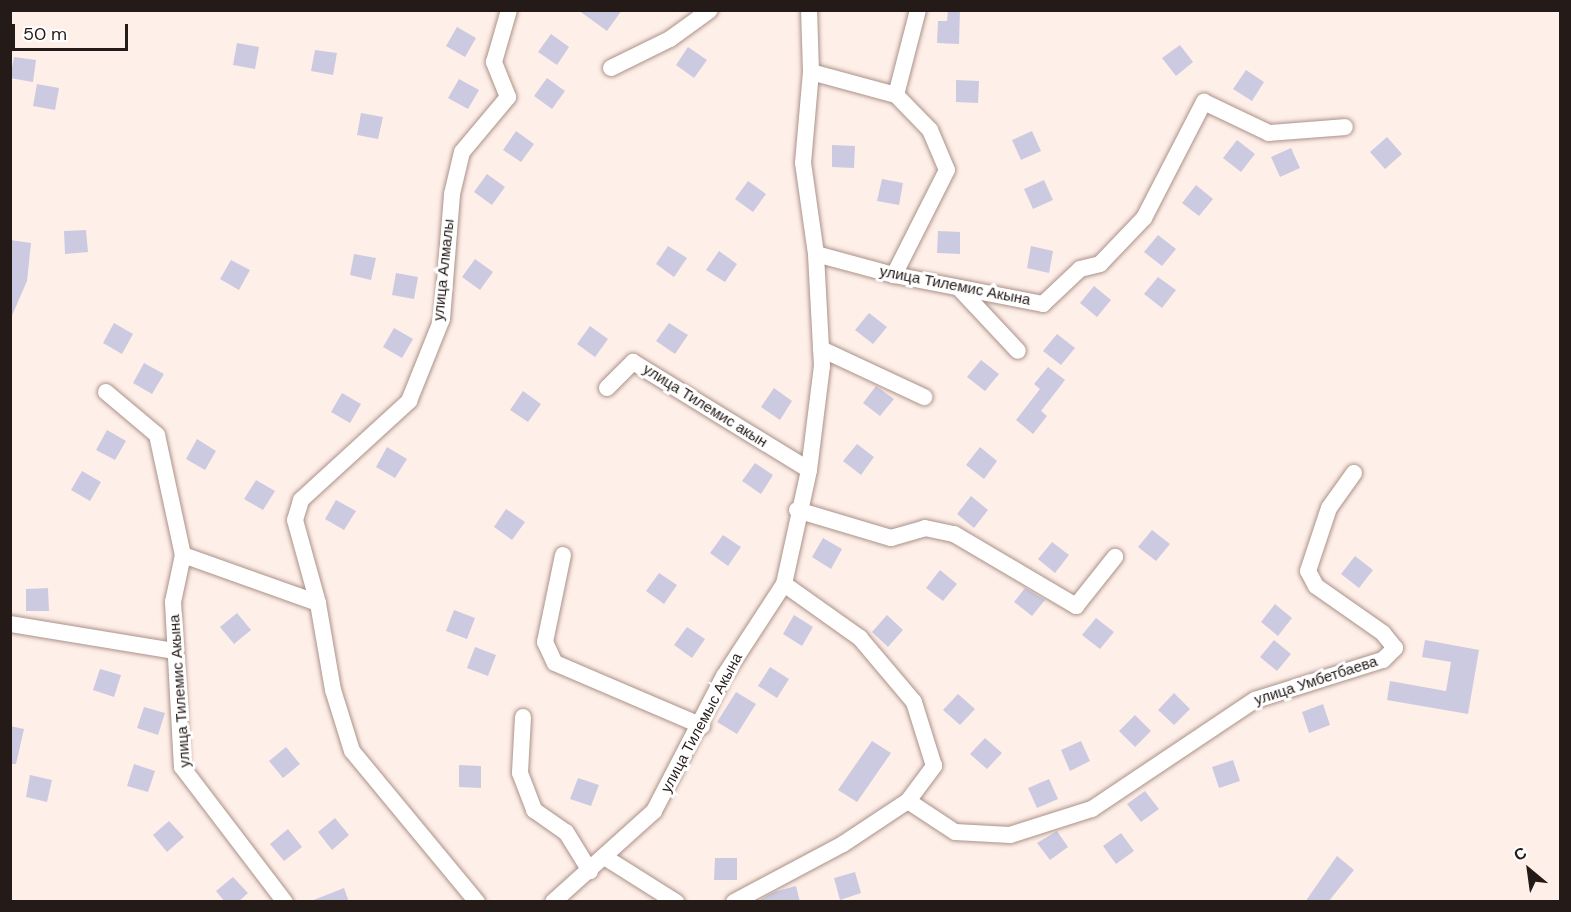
<!DOCTYPE html>
<html>
<head>
<meta charset="utf-8">
<style>
  body { margin:0 }
  #map { position:relative; width:1571px; height:912px; overflow:hidden; background:#ffefe9; font-family:"DM Sans",sans-serif }
  div>[style] { position:absolute }
  [style*='--x'] { left:calc(var(--x)*1px); top:calc(var(--y)*1px); width:calc(var(--w)*1px); rotate:calc(var(--a)*1deg) }
  .building>* { inset:0; background:#cccae1 }
  .roads { filter:drop-shadow(0 0 2px #aa9288) drop-shadow(0 0 2px #aa9288) }
  .minor>* { height:16px; margin:-8px; padding:0 8px; transform-origin:8px; border-radius:8px; background:#fff }
  span { translate:-50% -50%; white-space:nowrap; text-align:center; line-height:1.15; -webkit-text-stroke:6px #fff; paint-order:stroke }
  .street-label { font-size:15px; color:#241b18 }
  .frame { position:absolute; inset:0; border:12px solid #241b18; pointer-events:none }
  .north { position:absolute; left:1499px; top:840px; width:60px; height:60px; -webkit-text-stroke:4px #fff; paint-order:stroke; rotate:331deg; font-size:16px; font-weight:700; line-height:24px; text-align:center; color:#241b18 }
  .north::after { content:''; display:block; margin:auto; width:21px; height:27px; background:#241b18; clip-path:polygon(50% 0,100% 100%,50% 72%,0 100%) }
  .scale { position:absolute; left:12px; top:24px; width:116px; height:27px; box-sizing:border-box; border:3px solid #241b18; border-top:0; padding-left:8px; font-size:18px; line-height:21px; white-space:nowrap; color:#241b18; -webkit-text-stroke:4px #fff; paint-order:stroke }
</style>
</head>
<body>
<div id="map">
  <div class="building">
    <i style="clip-path:polygon(578px 10px,622px 10px,607px 31px)"></i>
    <i style="clip-path:polygon(948px 10px,960px 10px,959px 44px,937px 43px,938px 21px,947px 21px)"></i>
    <i style="clip-path:polygon(457px 27px,476px 38px,465px 57px,446px 46px)"></i>
    <i style="clip-path:polygon(551px 34px,569px 47px,557px 65px,538px 52px)"></i>
    <i style="clip-path:polygon(237px 43px,259px 47px,255px 69px,233px 65px)"></i>
    <i style="clip-path:polygon(1180px 45px,1193px 62px,1176px 76px,1162px 58px)"></i>
    <i style="clip-path:polygon(688px 47px,707px 60px,694px 78px,676px 65px)"></i>
    <i style="clip-path:polygon(315px 50px,337px 53px,333px 75px,311px 71px)"></i>
    <i style="clip-path:polygon(14px 57px,36px 60px,33px 82px,10px 78px)"></i>
    <i style="clip-path:polygon(1246px 70px,1264px 82px,1252px 101px,1233px 89px)"></i>
    <i style="clip-path:polygon(547px 78px,565px 91px,552px 109px,534px 96px)"></i>
    <i style="clip-path:polygon(459px 79px,479px 90px,468px 109px,448px 98px)"></i>
    <i style="clip-path:polygon(956px 80px,979px 81px,978px 103px,956px 102px)"></i>
    <i style="clip-path:polygon(37px 84px,59px 88px,55px 110px,33px 106px)"></i>
    <i style="clip-path:polygon(361px 113px,383px 117px,378px 139px,357px 135px)"></i>
    <i style="clip-path:polygon(516px 131px,534px 144px,521px 162px,503px 150px)"></i>
    <i style="clip-path:polygon(1032px 131px,1041px 151px,1021px 160px,1012px 140px)"></i>
    <i style="clip-path:polygon(1387px 137px,1402px 154px,1385px 169px,1370px 152px)"></i>
    <i style="clip-path:polygon(1237px 140px,1255px 154px,1241px 172px,1223px 158px)"></i>
    <i style="clip-path:polygon(832px 145px,855px 146px,854px 168px,832px 167px)"></i>
    <i style="clip-path:polygon(1291px 148px,1300px 168px,1280px 177px,1271px 157px)"></i>
    <i style="clip-path:polygon(487px 174px,505px 187px,492px 205px,474px 192px)"></i>
    <i style="clip-path:polygon(882px 179px,903px 183px,899px 205px,877px 201px)"></i>
    <i style="clip-path:polygon(1044px 180px,1053px 200px,1033px 209px,1024px 189px)"></i>
    <i style="clip-path:polygon(748px 181px,766px 194px,753px 212px,735px 199px)"></i>
    <i style="clip-path:polygon(1196px 185px,1213px 199px,1199px 216px,1182px 203px)"></i>
    <i style="clip-path:polygon(86px 230px,88px 252px,65px 254px,64px 231px)"></i>
    <i style="clip-path:polygon(938px 231px,960px 232px,960px 254px,937px 253px)"></i>
    <i style="clip-path:polygon(1158px 235px,1176px 249px,1162px 266px,1144px 252px)"></i>
    <i style="clip-path:polygon(10px 240px,31px 243px,27px 281px,10px 320px)"></i>
    <i style="clip-path:polygon(668px 246px,687px 258px,674px 277px,656px 264px)"></i>
    <i style="clip-path:polygon(1031px 246px,1053px 251px,1049px 273px,1027px 268px)"></i>
    <i style="clip-path:polygon(719px 251px,737px 264px,725px 282px,706px 270px)"></i>
    <i style="clip-path:polygon(354px 254px,376px 258px,371px 280px,350px 275px)"></i>
    <i style="clip-path:polygon(475px 259px,493px 272px,480px 290px,462px 277px)"></i>
    <i style="clip-path:polygon(231px 260px,250px 270px,239px 290px,220px 279px)"></i>
    <i style="clip-path:polygon(396px 273px,418px 277px,414px 299px,392px 295px)"></i>
    <i style="clip-path:polygon(1158px 277px,1176px 290px,1162px 308px,1144px 294px)"></i>
    <i style="clip-path:polygon(1094px 286px,1111px 300px,1097px 317px,1080px 303px)"></i>
    <i style="clip-path:polygon(869px 313px,887px 327px,873px 344px,855px 330px)"></i>
    <i style="clip-path:polygon(114px 323px,133px 334px,122px 354px,103px 343px)"></i>
    <i style="clip-path:polygon(669px 323px,688px 335px,675px 354px,656px 341px)"></i>
    <i style="clip-path:polygon(590px 326px,608px 339px,595px 357px,577px 344px)"></i>
    <i style="clip-path:polygon(394px 328px,413px 339px,402px 358px,383px 347px)"></i>
    <i style="clip-path:polygon(1057px 334px,1075px 348px,1061px 365px,1043px 351px)"></i>
    <i style="clip-path:polygon(981px 360px,999px 374px,985px 391px,967px 377px)"></i>
    <i style="clip-path:polygon(144px 363px,164px 374px,152px 394px,133px 383px)"></i>
    <i style="clip-path:polygon(1048px 367px,1065px 380px,1041px 411px,1047px 416px,1033px 434px,1016px 420px,1040px 389px,1034px 384px)"></i>
    <i style="clip-path:polygon(876px 386px,894px 399px,880px 416px,863px 403px)"></i>
    <i style="clip-path:polygon(774px 388px,792px 401px,780px 420px,761px 407px)"></i>
    <i style="clip-path:polygon(523px 391px,541px 404px,528px 422px,510px 410px)"></i>
    <i style="clip-path:polygon(342px 393px,361px 404px,350px 423px,331px 412px)"></i>
    <i style="clip-path:polygon(107px 430px,126px 441px,115px 460px,96px 450px)"></i>
    <i style="clip-path:polygon(197px 439px,216px 451px,205px 470px,186px 459px)"></i>
    <i style="clip-path:polygon(857px 444px,874px 457px,861px 475px,843px 461px)"></i>
    <i style="clip-path:polygon(387px 447px,407px 459px,395px 478px,376px 467px)"></i>
    <i style="clip-path:polygon(980px 447px,997px 461px,984px 479px,966px 465px)"></i>
    <i style="clip-path:polygon(755px 463px,773px 475px,761px 494px,742px 481px)"></i>
    <i style="clip-path:polygon(82px 471px,101px 482px,90px 501px,71px 490px)"></i>
    <i style="clip-path:polygon(256px 480px,275px 491px,263px 510px,244px 499px)"></i>
    <i style="clip-path:polygon(971px 496px,988px 510px,974px 528px,957px 514px)"></i>
    <i style="clip-path:polygon(336px 500px,356px 511px,344px 530px,325px 519px)"></i>
    <i style="clip-path:polygon(506px 509px,525px 522px,512px 540px,494px 527px)"></i>
    <i style="clip-path:polygon(1152px 530px,1170px 544px,1156px 561px,1138px 547px)"></i>
    <i style="clip-path:polygon(723px 535px,741px 547px,728px 566px,710px 553px)"></i>
    <i style="clip-path:polygon(823px 538px,842px 549px,831px 569px,812px 557px)"></i>
    <i style="clip-path:polygon(1052px 542px,1069px 555px,1055px 573px,1038px 559px)"></i>
    <i style="clip-path:polygon(1355px 556px,1373px 570px,1359px 588px,1341px 574px)"></i>
    <i style="clip-path:polygon(940px 570px,957px 584px,943px 601px,926px 588px)"></i>
    <i style="clip-path:polygon(659px 573px,677px 585px,664px 604px,646px 591px)"></i>
    <i style="clip-path:polygon(48px 588px,49px 611px,26px 611px,26px 589px)"></i>
    <i style="clip-path:polygon(1025px 588px,1045px 600px,1032px 616px,1014px 602px)"></i>
    <i style="clip-path:polygon(1275px 604px,1292px 618px,1278px 636px,1261px 622px)"></i>
    <i style="clip-path:polygon(454px 610px,475px 618px,467px 639px,446px 631px)"></i>
    <i style="clip-path:polygon(237px 613px,251px 630px,234px 644px,220px 627px)"></i>
    <i style="clip-path:polygon(794px 615px,813px 627px,802px 646px,783px 634px)"></i>
    <i style="clip-path:polygon(887px 615px,903px 630px,888px 647px,872px 632px)"></i>
    <i style="clip-path:polygon(1096px 618px,1114px 632px,1100px 649px,1082px 635px)"></i>
    <i style="clip-path:polygon(687px 627px,705px 639px,692px 658px,674px 645px)"></i>
    <i style="clip-path:polygon(1274px 640px,1291px 654px,1277px 671px,1260px 657px)"></i>
    <i style="clip-path:polygon(1425px 640px,1479px 650px,1468px 714px,1387px 700px,1390px 681px,1446px 691px,1451px 662px,1422px 657px)"></i>
    <i style="clip-path:polygon(475px 647px,496px 655px,488px 676px,467px 668px)"></i>
    <i style="clip-path:polygon(770px 667px,789px 679px,777px 698px,758px 686px)"></i>
    <i style="clip-path:polygon(100px 669px,121px 675px,114px 697px,93px 690px)"></i>
    <i style="clip-path:polygon(736px 692px,756px 704px,737px 734px,717px 722px)"></i>
    <i style="clip-path:polygon(1174px 693px,1190px 709px,1174px 725px,1158px 710px)"></i>
    <i style="clip-path:polygon(958px 694px,975px 709px,960px 725px,943px 710px)"></i>
    <i style="clip-path:polygon(1323px 704px,1330px 725px,1309px 733px,1302px 712px)"></i>
    <i style="clip-path:polygon(144px 707px,165px 713px,158px 735px,137px 728px)"></i>
    <i style="clip-path:polygon(1135px 715px,1151px 731px,1135px 747px,1119px 731px)"></i>
    <i style="clip-path:polygon(10px 726px,24px 729px,16px 764px,10px 764px)"></i>
    <i style="clip-path:polygon(985px 738px,1002px 753px,987px 769px,970px 754px)"></i>
    <i style="clip-path:polygon(872px 741px,891px 753px,857px 802px,838px 790px)"></i>
    <i style="clip-path:polygon(1081px 741px,1090px 761px,1070px 771px,1061px 750px)"></i>
    <i style="clip-path:polygon(286px 747px,300px 764px,283px 778px,269px 761px)"></i>
    <i style="clip-path:polygon(1233px 760px,1240px 781px,1219px 788px,1212px 767px)"></i>
    <i style="clip-path:polygon(134px 764px,155px 771px,148px 792px,127px 786px)"></i>
    <i style="clip-path:polygon(459px 765px,481px 766px,481px 788px,459px 787px)"></i>
    <i style="clip-path:polygon(30px 775px,52px 780px,47px 802px,26px 797px)"></i>
    <i style="clip-path:polygon(578px 778px,599px 785px,591px 806px,570px 799px)"></i>
    <i style="clip-path:polygon(1049px 779px,1058px 799px,1037px 808px,1028px 788px)"></i>
    <i style="clip-path:polygon(1145px 791px,1159px 809px,1141px 822px,1127px 804px)"></i>
    <i style="clip-path:polygon(335px 818px,349px 835px,332px 850px,318px 832px)"></i>
    <i style="clip-path:polygon(169px 821px,184px 837px,167px 852px,153px 835px)"></i>
    <i style="clip-path:polygon(288px 829px,302px 847px,284px 861px,270px 844px)"></i>
    <i style="clip-path:polygon(1057px 831px,1068px 847px,1050px 860px,1037px 843px)"></i>
    <i style="clip-path:polygon(1121px 833px,1134px 851px,1116px 864px,1103px 846px)"></i>
    <i style="clip-path:polygon(1337px 856px,1354px 870px,1328px 902px,1305px 902px)"></i>
    <i style="clip-path:polygon(715px 858px,737px 858px,737px 880px,714px 880px)"></i>
    <i style="clip-path:polygon(855px 872px,861px 893px,840px 900px,834px 878px)"></i>
    <i style="clip-path:polygon(233px 877px,248px 893px,238px 902px,225px 902px,216px 891px)"></i>
    <i style="clip-path:polygon(796px 886px,800px 902px,757px 902px,774px 892px)"></i>
    <i style="clip-path:polygon(344px 888px,349px 902px,311px 902px,311px 901px)"></i>
  </div>
  <div class="roads">
    <div class="minor">
      <i style="--x:611;--y:68;--w:66;--a:-26.2"></i>
      <i style="--x:670;--y:39;--w:49;--a:-35.9"></i>
      <i style="--x:811;--y:72;--w:88;--a:15.1"></i>
      <i style="--x:896;--y:95;--w:49;--a:45.8"></i>
      <i style="--x:930;--y:130;--w:43;--a:67"></i>
      <i style="--x:947;--y:170;--w:118;--a:116.8"></i>
      <i style="--x:896;--y:95;--w:88;--a:-75.5"></i>
      <i style="--x:816;--y:254;--w:81;--a:15.1"></i>
      <i style="--x:894;--y:275;--w:152;--a:11"></i>
      <i style="--x:1043;--y:304;--w:51;--a:-43.4"></i>
      <i style="--x:1080;--y:269;--w:21;--a:-14"></i>
      <i style="--x:1100;--y:264;--w:64;--a:-46.3"></i>
      <i style="--x:1144;--y:218;--w:131;--a:-62.7"></i>
      <i style="--x:1204;--y:102;--w:72;--a:25.5"></i>
      <i style="--x:1269;--y:133;--w:76;--a:-4.5"></i>
      <i style="--x:959;--y:288;--w:86;--a:46.9"></i>
      <i style="--x:821;--y:349;--w:114;--a:25"></i>
      <i style="--x:607;--y:388;--w:37;--a:-45"></i>
      <i style="--x:633;--y:362;--w:206;--a:31.5"></i>
      <i style="--x:106;--y:392;--w:67;--a:40.1"></i>
      <i style="--x:157;--y:435;--w:123;--a:77.8"></i>
      <i style="--x:183;--y:555;--w:48;--a:102"></i>
      <i style="--x:173;--y:602;--w:165;--a:86.9"></i>
      <i style="--x:182;--y:767;--w:170;--a:52.7"></i>
      <i style="--x:797;--y:510;--w:98;--a:16.6"></i>
      <i style="--x:891;--y:538;--w:35;--a:-16"></i>
      <i style="--x:925;--y:528;--w:30;--a:12"></i>
      <i style="--x:954;--y:534;--w:142;--a:30.5"></i>
      <i style="--x:1076;--y:606;--w:63;--a:-51.5"></i>
      <i style="--x:183;--y:555;--w:143;--a:19.6"></i>
      <i style="--x:563;--y:555;--w:89;--a:101.7"></i>
      <i style="--x:545;--y:642;--w:23;--a:65"></i>
      <i style="--x:555;--y:663;--w:160;--a:23.2"></i>
      <i style="--x:10;--y:624;--w:167;--a:9.3"></i>
      <i style="--x:523;--y:717;--w:56;--a:93.1"></i>
      <i style="--x:520;--y:773;--w:40;--a:69"></i>
      <i style="--x:534;--y:810;--w:39;--a:35"></i>
      <i style="--x:566;--y:832;--w:46;--a:58.4"></i>
      <i style="--x:908;--y:801;--w:56;--a:33.4"></i>
      <i style="--x:955;--y:832;--w:55;--a:3.1"></i>
      <i style="--x:1010;--y:835;--w:86;--a:-17.6"></i>
      <i style="--x:1092;--y:809;--w:196;--a:-33.8"></i>
      <i style="--x:1255;--y:700;--w:134;--a:-17.4"></i>
      <i style="--x:1383;--y:660;--w:17;--a:-45"></i>
      <i style="--x:1395;--y:648;--w:19;--a:-129"></i>
      <i style="--x:1383;--y:633;--w:82;--a:-145"></i>
      <i style="--x:1316;--y:586;--w:17;--a:-118"></i>
      <i style="--x:1308;--y:571;--w:66;--a:-71.6"></i>
      <i style="--x:1329;--y:508;--w:43;--a:-54.5"></i>
      <i style="--x:606;--y:858;--w:83;--a:32.2"></i>
      <i style="--x:477;--y:902;--w:196;--a:-129.6"></i>
      <i style="--x:352;--y:751;--w:64;--a:-107.3"></i>
      <i style="--x:333;--y:690;--w:88;--a:-99.8"></i>
      <i style="--x:318;--y:603;--w:86;--a:-105.5"></i>
      <i style="--x:295;--y:520;--w:21;--a:-73"></i>
      <i style="--x:301;--y:500;--w:147;--a:-42.5"></i>
      <i style="--x:409;--y:401;--w:88;--a:-68.1"></i>
      <i style="--x:442;--y:319;--w:125;--a:-85.4"></i>
      <i style="--x:452;--y:194;--w:43;--a:-76.6"></i>
      <i style="--x:462;--y:152;--w:72;--a:-50.1"></i>
      <i style="--x:508;--y:97;--w:38;--a:-112"></i>
      <i style="--x:494;--y:62;--w:54;--a:-73.9"></i>
      <i style="--x:553;--y:902;--w:136;--a:-42"></i>
      <i style="--x:654;--y:811;--w:152;--a:-62.6"></i>
      <i style="--x:724;--y:676;--w:110;--a:-56.9"></i>
      <i style="--x:784;--y:584;--w:117;--a:-77.6"></i>
      <i style="--x:809;--y:470;--w:105;--a:-82.9"></i>
      <i style="--x:822;--y:366;--w:112;--a:-93.1"></i>
      <i style="--x:816;--y:254;--w:92;--a:-98.1"></i>
      <i style="--x:803;--y:163;--w:91;--a:-85"></i>
      <i style="--x:811;--y:72;--w:62;--a:-91.8"></i>
      <i style="--x:734;--y:902;--w:123;--a:-28"></i>
      <i style="--x:843;--y:844;--w:78;--a:-33.5"></i>
      <i style="--x:908;--y:801;--w:44;--a:-53.4"></i>
      <i style="--x:934;--y:766;--w:67;--a:-107.4"></i>
      <i style="--x:914;--y:702;--w:84;--a:-130.2"></i>
      <i style="--x:860;--y:638;--w:93;--a:-144.6"></i>
    </div>
  </div>
  <div class="street-label">
    <span style="left:444px;top:270px;rotate:-84deg">улица Алмалы</span>
    <span style="left:955px;top:286px;rotate:11deg">улица Тилемис Акына</span>
    <span style="left:705px;top:406px;rotate:32deg">улица Тилемис акын</span>
    <span style="left:1316px;top:681px;rotate:-18deg">улица Умбетбаева</span>
    <span style="left:180px;top:691px;rotate:-94deg">улица Тилемис Акына</span>
    <span style="left:702px;top:723px;rotate:-62deg">улица Тилемыс Акына</span>
  </div>
  <div class="frame"></div>
  <div class="north">С</div>
  <div class="scale">50 m</div>
</div>
</body>
</html>
